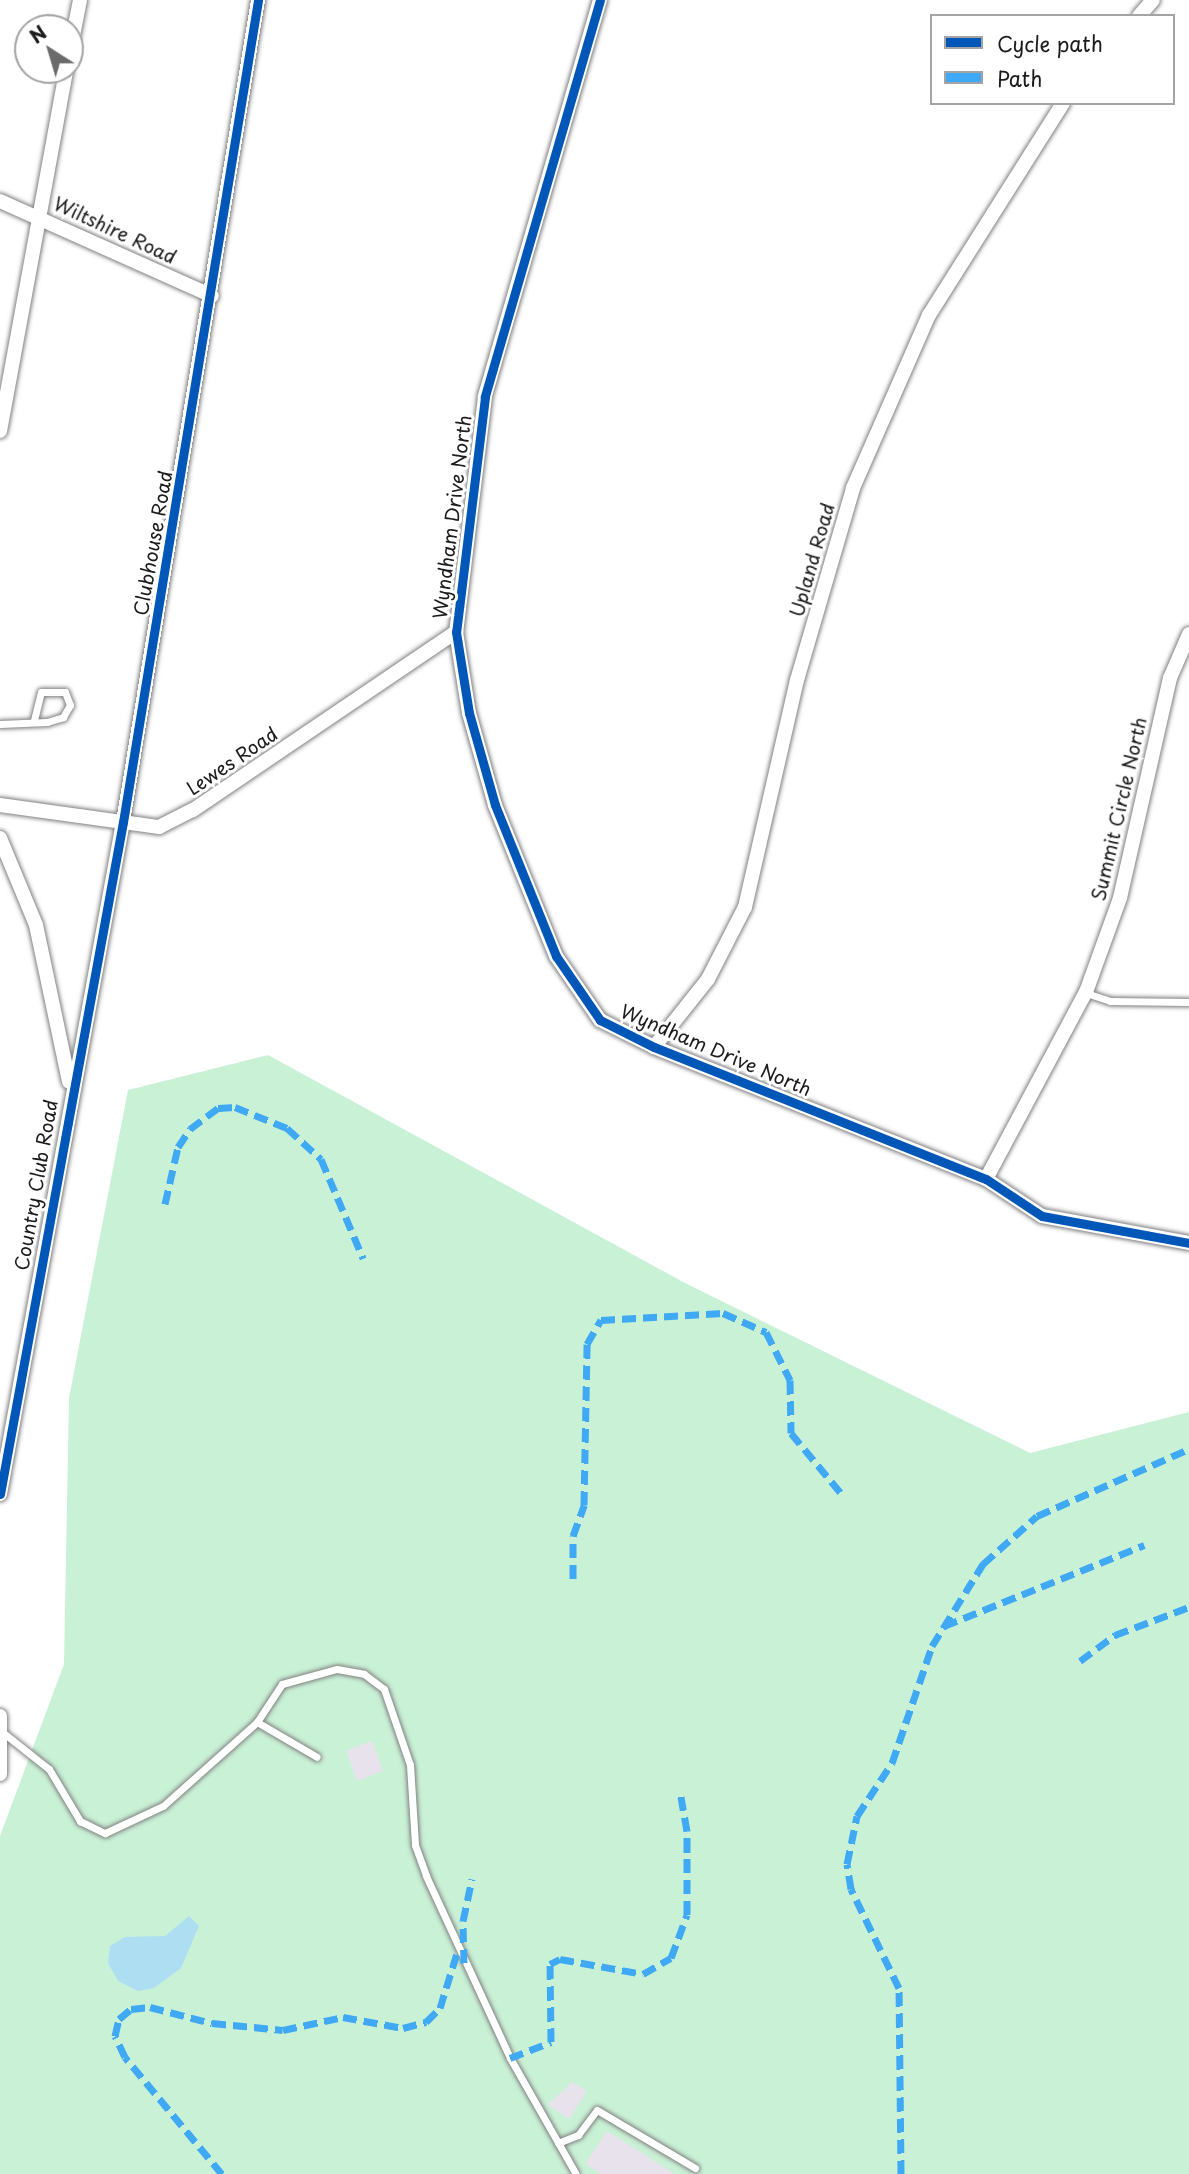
<!DOCTYPE html>
<html>
<head>
<meta charset="utf-8">
<style>
  body { margin:0 }
  #map { position:relative; width:1189px; height:2174px; overflow:hidden; background:#fff; font-family:"Playpen Sans",sans-serif }
  div>[style] { position:absolute }
  [style*='--x'] { left:calc(var(--x)*1px); top:calc(var(--y)*1px); width:calc(var(--w)*1px); rotate:calc(var(--a)*1deg) }
  .green>* { inset:0; background:#c9f1d6 }
  .water>* { inset:0; background:#addef2 }
  .building>* { inset:0; background:#e8e2ec }
  .roads { filter:drop-shadow(0 0 2px #828282) drop-shadow(0 0 2px #828282) }
  .service>* { height:7px; margin:-3.5px; padding:0 3.5px; transform-origin:3.5px; border-radius:3.5px; background:#fff }
  .minor>* { height:14px; margin:-7px; padding:0 7px; transform-origin:7px; border-radius:7px; background:#fff }
  .quiet>* { height:7px; margin-top:-3.5px; transform-origin:0; background:repeating-linear-gradient(90deg,#3fa9f5 0 14px,transparent 0 21px) }
  .cycleway>* { height:9px; margin:-4.5px; padding:0 4.5px; transform-origin:4.5px; border-radius:4.5px; background:#0057b8 }
  span { translate:-50% -50%; white-space:nowrap; text-align:center; line-height:1.15; -webkit-text-stroke:6px #fff; paint-order:stroke }
  .street-label { font-size:19px; color:#1c1c1c }
  .legend { position:absolute; left:930px; top:14px; width:245px; height:91px; box-sizing:border-box; background:#fff; border:2px solid #a4a4a4; margin:0; padding:9px 12px; list-style:none; font-size:21px; color:#1c1c1c }
  .legend li { display:flex; align-items:center; gap:14px; height:35px }
  .legend b { width:35px; border:2px solid #a4a4a4 }
  .north { position:absolute; left:14px; top:14px; width:70px; height:70px; box-sizing:border-box; background:#fff; border:2px solid #a4a4a4; border-radius:50%; rotate:323deg; font-size:19px; font-weight:700; line-height:28px; text-align:center; color:#1c1c1c }
  .north::after { content:''; display:block; margin:auto; width:24px; height:32px; background:#6b6b6b; clip-path:polygon(50% 0,100% 100%,50% 72%,0 100%) }
</style>
</head>
<body>
<div id="map">
  <div class="green">
    <i style="clip-path:polygon(268px 1055px,685px 1283px,1030px 1453px,1189px 1412px,1189px 2174px,0 2174px,0 1836px,64px 1664px,69px 1398px,128px 1090px)"></i>
  </div>
  <div class="water">
    <i style="clip-path:polygon(189px 1916px,199px 1926px,181px 1968px,154px 1988px,138px 1991px,118px 1981px,108px 1963px,110px 1946px,125px 1937px,165px 1936px)"></i>
  </div>
  <div class="building">
    <i style="clip-path:polygon(372px 1741px,383px 1771px,357px 1781px,346px 1751px)"></i>
    <i style="clip-path:polygon(572px 2082px,587px 2091px,569px 2119px,548px 2105px)"></i>
    <i style="clip-path:polygon(607px 2131px,675px 2174px,601px 2174px,585px 2164px)"></i>
  </div>
  <div class="roads">
    <div class="service">
      <i style="--x:0;--y:724;--w:47;--a:-2.4"></i>
      <i style="--x:47;--y:722;--w:17;--a:-17"></i>
      <i style="--x:63;--y:717;--w:14;--a:-60"></i>
      <i style="--x:70;--y:705;--w:14;--a:-111"></i>
      <i style="--x:65;--y:692;--w:24;--a:180"></i>
      <i style="--x:41;--y:692;--w:30;--a:104"></i>
      <i style="--x:1086;--y:993;--w:25;--a:18"></i>
      <i style="--x:1110;--y:1001;--w:79;--a:0.7"></i>
      <i style="--x:257;--y:1722;--w:69;--a:30.3"></i>
      <i style="--x:1;--y:1731;--w:61;--a:38.4"></i>
      <i style="--x:49;--y:1769;--w:61;--a:59.2"></i>
      <i style="--x:80;--y:1821;--w:28;--a:26"></i>
      <i style="--x:105;--y:1833;--w:64;--a:-25"></i>
      <i style="--x:163;--y:1806;--w:126;--a:-41.8"></i>
      <i style="--x:257;--y:1722;--w:45;--a:-56.7"></i>
      <i style="--x:282;--y:1684;--w:57;--a:-15.3"></i>
      <i style="--x:337;--y:1669;--w:27;--a:10"></i>
      <i style="--x:364;--y:1674;--w:25;--a:37"></i>
      <i style="--x:384;--y:1689;--w:80;--a:71.1"></i>
      <i style="--x:410;--y:1765;--w:80;--a:86.4"></i>
      <i style="--x:415;--y:1845;--w:33;--a:70"></i>
      <i style="--x:426;--y:1876;--w:200;--a:65.2"></i>
      <i style="--x:510;--y:2058;--w:133;--a:60.4"></i>
      <i style="--x:558;--y:2143;--w:22;--a:-22"></i>
      <i style="--x:578;--y:2135;--w:31;--a:-53"></i>
      <i style="--x:597;--y:2110;--w:114;--a:30.6"></i>
    </div>
    <div class="minor">
      <i style="--x:600;--y:0;--w:413;--a:106.2"></i>
      <i style="--x:485;--y:397;--w:237;--a:97"></i>
      <i style="--x:456;--y:632;--w:82;--a:80.9"></i>
      <i style="--x:469;--y:713;--w:96;--a:74.2"></i>
      <i style="--x:495;--y:805;--w:163;--a:68"></i>
      <i style="--x:556;--y:956;--w:78;--a:55.5"></i>
      <i style="--x:600;--y:1020;--w:60;--a:26.6"></i>
      <i style="--x:654;--y:1047;--w:357;--a:21.7"></i>
      <i style="--x:986;--y:1179;--w:67;--a:33.5"></i>
      <i style="--x:1042;--y:1216;--w:149;--a:10.4"></i>
      <i style="--x:1139;--y:16;--w:21;--a:-49"></i>
      <i style="--x:70;--y:51;--w:52;--a:-78.9"></i>
      <i style="--x:0;--y:201;--w:232;--a:24.1"></i>
      <i style="--x:0;--y:431;--w:367;--a:-79.6"></i>
      <i style="--x:0;--y:805;--w:161;--a:7.9"></i>
      <i style="--x:159;--y:827;--w:38;--a:-27"></i>
      <i style="--x:193;--y:810;--w:318;--a:-34.1"></i>
      <i style="--x:0;--y:838;--w:94;--a:67.5"></i>
      <i style="--x:36;--y:925;--w:160;--a:78.1"></i>
      <i style="--x:654;--y:1047;--w:87;--a:-51.5"></i>
      <i style="--x:708;--y:979;--w:81;--a:-62.8"></i>
      <i style="--x:745;--y:907;--w:233;--a:-77.1"></i>
      <i style="--x:797;--y:680;--w:200;--a:-73.7"></i>
      <i style="--x:853;--y:488;--w:189;--a:-66.3"></i>
      <i style="--x:929;--y:315;--w:251;--a:-57.7"></i>
      <i style="--x:986;--y:1179;--w:212;--a:-61.9"></i>
      <i style="--x:1086;--y:992;--w:100;--a:-70.1"></i>
      <i style="--x:1120;--y:898;--w:226;--a:-77.2"></i>
      <i style="--x:1170;--y:678;--w:48;--a:-66.6"></i>
      <i style="--x:0;--y:1494;--w:683;--a:-79.63"></i>
      <i style="--x:123;--y:822;--w:833;--a:-80.67"></i>
      <i style="--x:0;--y:1716;--w:58;--a:90"></i>
    </div>
  </div>
  <div class="quiet">
    <i style="--x:165;--y:1204;--w:58;--a:-77.2"></i>
    <i style="--x:178;--y:1147;--w:22;--a:-56"></i>
    <i style="--x:190;--y:1129;--w:35;--a:-37"></i>
    <i style="--x:218;--y:1108;--w:17;--a:-3"></i>
    <i style="--x:235;--y:1107;--w:56;--a:22"></i>
    <i style="--x:287;--y:1128;--w:46;--a:42.4"></i>
    <i style="--x:321;--y:1159;--w:108;--a:67"></i>
    <i style="--x:573;--y:1579;--w:43;--a:-90"></i>
    <i style="--x:573;--y:1536;--w:33;--a:-70"></i>
    <i style="--x:584;--y:1505;--w:161;--a:-88.9"></i>
    <i style="--x:587;--y:1344;--w:28;--a:-60"></i>
    <i style="--x:601;--y:1320;--w:122;--a:-3.3"></i>
    <i style="--x:723;--y:1313;--w:47;--a:23.8"></i>
    <i style="--x:766;--y:1332;--w:54;--a:63.4"></i>
    <i style="--x:790;--y:1380;--w:53;--a:88.9"></i>
    <i style="--x:791;--y:1433;--w:78;--a:50.2"></i>
    <i style="--x:944;--y:1626;--w:216;--a:-22"></i>
    <i style="--x:1080;--y:1661;--w:44;--a:-36.6"></i>
    <i style="--x:1115;--y:1635;--w:79;--a:-20.7"></i>
    <i style="--x:464;--y:1963;--w:42;--a:-91.4"></i>
    <i style="--x:463;--y:1921;--w:43;--a:-77.9"></i>
    <i style="--x:510;--y:2058;--w:44;--a:-21.3"></i>
    <i style="--x:551;--y:2042;--w:78;--a:-90.7"></i>
    <i style="--x:550;--y:1964;--w:11;--a:-27"></i>
    <i style="--x:560;--y:1959;--w:84;--a:10.2"></i>
    <i style="--x:643;--y:1974;--w:32;--a:-30"></i>
    <i style="--x:671;--y:1958;--w:46;--a:-69.6"></i>
    <i style="--x:687;--y:1915;--w:84;--a:-90"></i>
    <i style="--x:687;--y:1831;--w:39;--a:-100"></i>
    <i style="--x:222;--y:2174;--w:152;--a:-129.7"></i>
    <i style="--x:125;--y:2057;--w:23;--a:-115"></i>
    <i style="--x:115;--y:2036;--w:17;--a:-77"></i>
    <i style="--x:119;--y:2019;--w:16;--a:-40"></i>
    <i style="--x:131;--y:2009;--w:19;--a:-6"></i>
    <i style="--x:150;--y:2007;--w:64;--a:14.5"></i>
    <i style="--x:212;--y:2023;--w:71;--a:5.6"></i>
    <i style="--x:283;--y:2030;--w:61;--a:-12.2"></i>
    <i style="--x:343;--y:2017;--w:61;--a:10.4"></i>
    <i style="--x:403;--y:2028;--w:24;--a:-15"></i>
    <i style="--x:426;--y:2022;--w:20;--a:-45"></i>
    <i style="--x:440;--y:2008;--w:61;--a:-72.8"></i>
    <i style="--x:901;--y:2174;--w:186;--a:-90.6"></i>
    <i style="--x:899;--y:1988;--w:110;--a:-115.9"></i>
    <i style="--x:851;--y:1889;--w:25;--a:-99"></i>
    <i style="--x:847;--y:1864;--w:49;--a:-78.2"></i>
    <i style="--x:857;--y:1816;--w:64;--a:-56.6"></i>
    <i style="--x:892;--y:1763;--w:124;--a:-71.1"></i>
    <i style="--x:932;--y:1646;--w:97;--a:-58.1"></i>
    <i style="--x:983;--y:1564;--w:72;--a:-41.6"></i>
    <i style="--x:1037;--y:1516;--w:166;--a:-23.8"></i>
  </div>
  <div class="cycleway">
    <i style="--x:600;--y:0;--w:413;--a:106.2"></i>
    <i style="--x:485;--y:397;--w:237;--a:97"></i>
    <i style="--x:456;--y:632;--w:82;--a:80.9"></i>
    <i style="--x:469;--y:713;--w:96;--a:74.2"></i>
    <i style="--x:495;--y:805;--w:163;--a:68"></i>
    <i style="--x:556;--y:956;--w:78;--a:55.5"></i>
    <i style="--x:600;--y:1020;--w:60;--a:26.6"></i>
    <i style="--x:654;--y:1047;--w:357;--a:21.7"></i>
    <i style="--x:986;--y:1179;--w:67;--a:33.5"></i>
    <i style="--x:1042;--y:1216;--w:149;--a:10.4"></i>
    <i style="--x:0;--y:1494;--w:683;--a:-79.63"></i>
    <i style="--x:123;--y:822;--w:833;--a:-80.67"></i>
  </div>
  <div class="street-label">
    <span style="left:115px;top:230px;rotate:25deg">Wiltshire Road</span>
    <span style="left:452px;top:517px;rotate:-83deg">Wyndham Drive North</span>
    <span style="left:153px;top:543px;rotate:-80deg">Clubhouse Road</span>
    <span style="left:812px;top:560px;rotate:-74deg">Upland Road</span>
    <span style="left:232px;top:761px;rotate:-34deg">Lewes Road</span>
    <span style="left:1119px;top:809px;rotate:-77deg">Summit Circle North</span>
    <span style="left:716px;top:1050px;rotate:23deg">Wyndham Drive North</span>
    <span style="left:36px;top:1185px;rotate:-80deg">Country Club Road</span>
  </div>
  <ul class="legend">
  <li><b style="height:9px;background:#0057b8"></b>Cycle path</li>
  <li><b style="height:9px;background:#3fa9f5"></b>Path</li>
  </ul>
  <div class="north">N</div>
</div>
</body>
</html>
